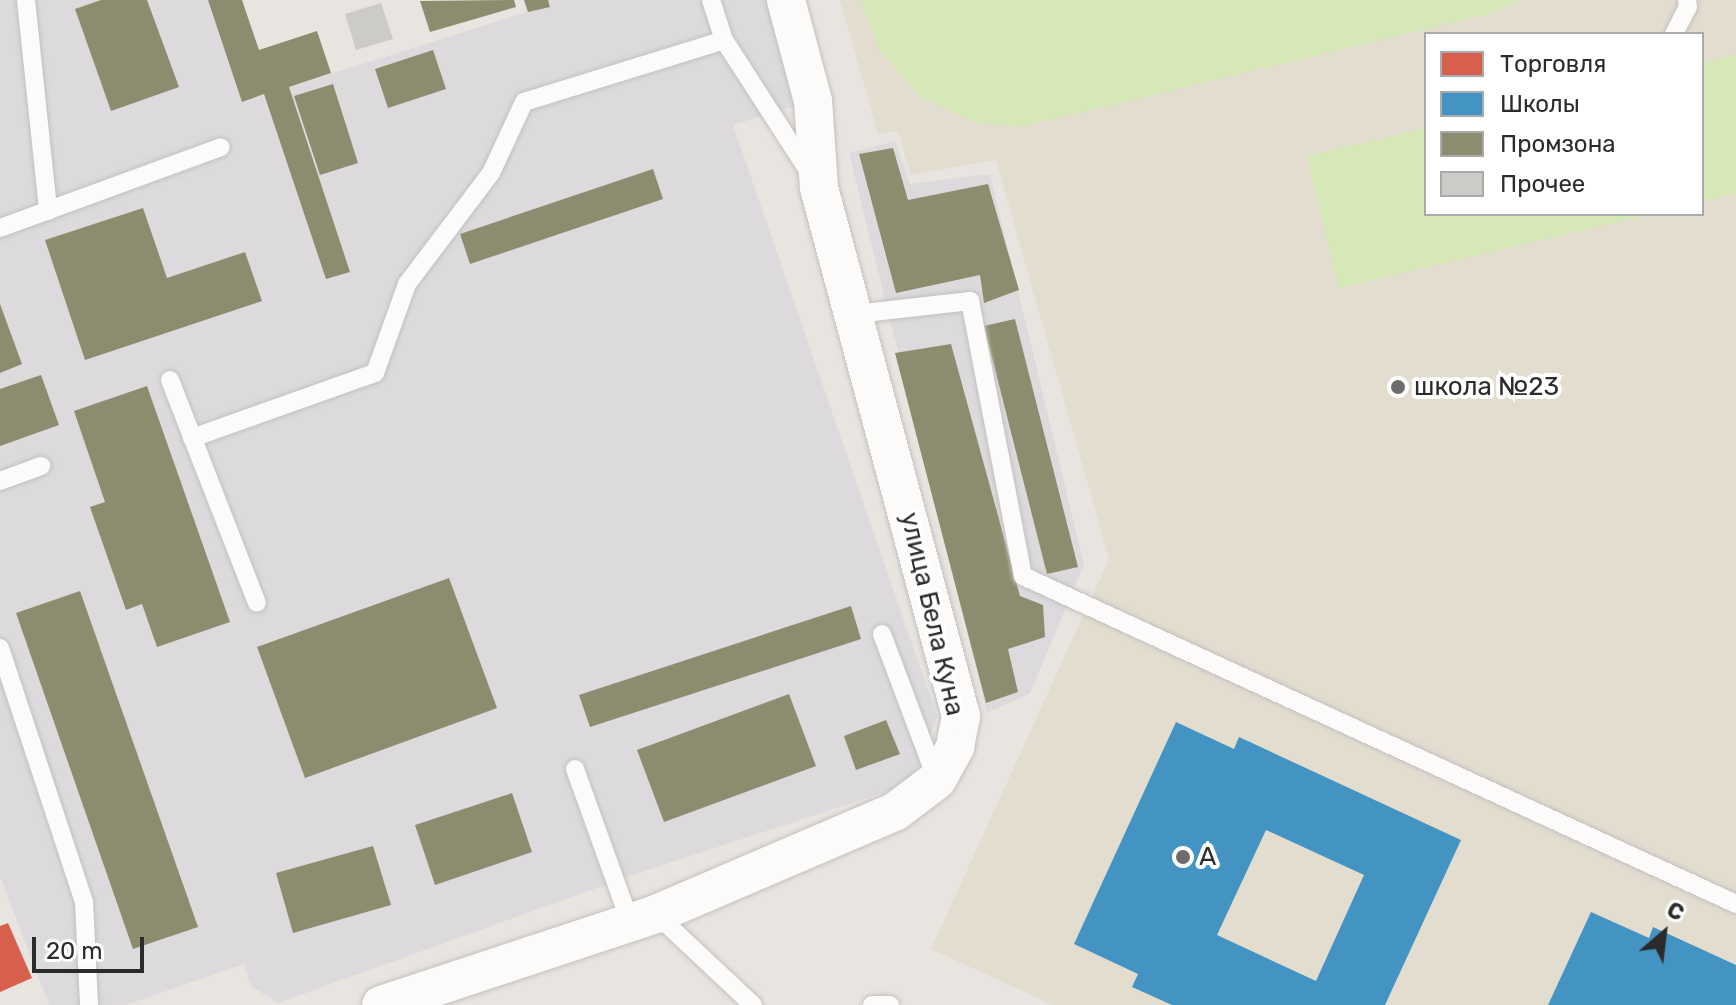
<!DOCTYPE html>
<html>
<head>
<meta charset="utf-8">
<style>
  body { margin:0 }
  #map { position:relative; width:1736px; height:1005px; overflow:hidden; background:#e8e5e0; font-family:Rubik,sans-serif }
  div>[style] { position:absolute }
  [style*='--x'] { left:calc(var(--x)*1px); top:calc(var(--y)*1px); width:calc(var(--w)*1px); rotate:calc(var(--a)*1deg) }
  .industrial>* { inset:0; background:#dcdadc }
  .education>* { inset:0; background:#e3ddcf }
  .pitch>* { inset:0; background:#d6e8b7 }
  .shops>* { inset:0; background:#d6604d }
  .schools>* { inset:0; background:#4393c3 }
  .industry>* { inset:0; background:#8c8c6e }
  .building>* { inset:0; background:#cdcbc7 }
  .roads { filter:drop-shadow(0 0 2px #c2c1c1) drop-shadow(0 0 2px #c2c1c1) }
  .lane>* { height:18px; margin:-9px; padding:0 9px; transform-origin:9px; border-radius:9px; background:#fcfbfa }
  .street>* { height:38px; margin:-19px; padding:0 19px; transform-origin:19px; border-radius:19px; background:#fcfbfa }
  .dots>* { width:22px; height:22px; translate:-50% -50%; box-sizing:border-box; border:4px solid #fff; border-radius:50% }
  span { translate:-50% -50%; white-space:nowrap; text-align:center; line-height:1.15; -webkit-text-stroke:8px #fff; paint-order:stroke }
  .poi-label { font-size:26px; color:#2b2b2b }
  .left { translate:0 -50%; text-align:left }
  .street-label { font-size:26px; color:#2b2b2b }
  .legend { position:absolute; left:1424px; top:32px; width:280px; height:184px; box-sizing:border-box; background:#fff; border:2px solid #aaa; margin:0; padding:10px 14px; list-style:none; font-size:24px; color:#2b2b2b }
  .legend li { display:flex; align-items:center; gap:16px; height:40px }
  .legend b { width:40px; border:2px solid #aaa }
  .north { position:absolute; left:1624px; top:893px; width:80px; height:80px; -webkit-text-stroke:6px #fff; paint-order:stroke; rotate:28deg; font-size:22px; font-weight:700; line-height:32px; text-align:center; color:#2b2b2b }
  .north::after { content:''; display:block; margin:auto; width:28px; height:36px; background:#2b2b2b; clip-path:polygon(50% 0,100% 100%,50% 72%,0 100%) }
  .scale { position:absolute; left:32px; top:937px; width:112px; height:36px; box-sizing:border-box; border:4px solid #2b2b2b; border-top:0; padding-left:10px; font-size:24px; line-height:28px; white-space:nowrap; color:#2b2b2b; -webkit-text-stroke:6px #fff; paint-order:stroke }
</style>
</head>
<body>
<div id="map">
  <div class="industrial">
    <i style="clip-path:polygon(0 0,208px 0,242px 102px,527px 12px,524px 0,768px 0,800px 104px,733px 125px,937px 716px,912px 783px,633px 875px,278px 1003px,251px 986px,244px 964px,126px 1005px,49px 1005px,0 876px)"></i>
    <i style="clip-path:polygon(895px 141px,910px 184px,990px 174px,1084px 565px,1030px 693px,987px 713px,849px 153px)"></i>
  </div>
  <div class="education">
    <i style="clip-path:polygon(evenodd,840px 0,1736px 0,1736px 1005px,1053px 1005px,931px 949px,1109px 559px,996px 160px,911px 175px,898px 131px,878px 134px,840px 0,1426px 34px,1702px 34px,1702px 214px,1426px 214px,1426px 34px)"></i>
  </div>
  <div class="pitch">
    <i style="clip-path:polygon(861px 0,1524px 0,1485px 15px,1020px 127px,974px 122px,920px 96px,880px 51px)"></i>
    <i style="clip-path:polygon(1736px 55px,1736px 194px,1702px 202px,1702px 63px)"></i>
    <i style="clip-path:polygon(1426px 128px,1426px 214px,1652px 214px,1339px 288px,1307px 156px)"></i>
  </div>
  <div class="shops">
    <i style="clip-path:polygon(8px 923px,32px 978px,0 992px,0 926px)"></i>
  </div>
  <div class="schools">
    <i style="clip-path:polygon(evenodd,1176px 722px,1234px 749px,1239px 737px,1461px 840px,1385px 1005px,1172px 1005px,1132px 987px,1138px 974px,1074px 944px,1176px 722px,1266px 830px,1364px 875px,1316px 981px,1217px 935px,1266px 830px)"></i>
    <i style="clip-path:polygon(1591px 912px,1649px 938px,1653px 927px,1736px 965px,1736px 1005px,1548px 1005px)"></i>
  </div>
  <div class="industry">
    <i style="clip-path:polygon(101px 0,147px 0,179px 87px,111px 111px,75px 9px)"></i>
    <i style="clip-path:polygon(208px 0,242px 0,259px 50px,317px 31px,331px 73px,289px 87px,350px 272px,326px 279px,264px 94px,242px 102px)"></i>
    <i style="clip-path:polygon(514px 0,516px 7px,430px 32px,420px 1px)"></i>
    <i style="clip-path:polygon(524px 0,548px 0,550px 7px,528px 12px)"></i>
    <i style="clip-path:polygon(433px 50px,446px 89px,388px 108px,375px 69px)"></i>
    <i style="clip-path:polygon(333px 84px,358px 163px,320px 175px,294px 96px)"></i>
    <i style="clip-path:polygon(893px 148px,908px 200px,988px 184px,1019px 290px,984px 303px,980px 275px,896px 293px,859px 154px)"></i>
    <i style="clip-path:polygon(653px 169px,663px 199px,470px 264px,460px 234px)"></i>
    <i style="clip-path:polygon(143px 208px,167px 278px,245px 252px,262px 301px,85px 360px,45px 240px)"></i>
    <i style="clip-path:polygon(0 304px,22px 364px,0 373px)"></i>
    <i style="clip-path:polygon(1015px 319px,1078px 567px,1047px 574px,984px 326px)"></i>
    <i style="clip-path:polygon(951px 344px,1020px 596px,1043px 605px,1045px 637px,1008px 649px,1018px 692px,986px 703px,895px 353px)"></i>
    <i style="clip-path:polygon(41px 375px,59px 425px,0 446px,0 389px)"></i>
    <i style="clip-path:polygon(147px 386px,230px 622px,157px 647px,142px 604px,126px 610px,90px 507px,105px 502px,74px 411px)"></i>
    <i style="clip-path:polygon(449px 578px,497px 708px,305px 778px,257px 647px)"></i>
    <i style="clip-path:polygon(80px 591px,198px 927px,133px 949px,16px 613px)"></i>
    <i style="clip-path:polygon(851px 606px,861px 639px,590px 727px,579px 695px)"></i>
    <i style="clip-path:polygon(789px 694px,816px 766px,664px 822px,637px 750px)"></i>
    <i style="clip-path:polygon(886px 720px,900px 754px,856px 770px,844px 736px)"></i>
    <i style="clip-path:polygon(512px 793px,532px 852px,435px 885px,415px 825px)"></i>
    <i style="clip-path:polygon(373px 846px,391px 905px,293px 933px,276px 873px)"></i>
  </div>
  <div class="building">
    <i style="clip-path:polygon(381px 3px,393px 39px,356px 50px,345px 14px)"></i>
  </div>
  <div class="roads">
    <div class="lane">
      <i style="--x:26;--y:0;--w:212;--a:84"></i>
      <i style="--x:711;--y:0;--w:42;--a:72"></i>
      <i style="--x:724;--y:40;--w:157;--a:57.2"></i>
      <i style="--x:1674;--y:34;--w:30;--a:-63"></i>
      <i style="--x:1688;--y:7;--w:7;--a:-98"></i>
      <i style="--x:0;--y:228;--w:235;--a:-20.1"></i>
      <i style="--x:855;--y:314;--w:116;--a:-6.4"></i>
      <i style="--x:970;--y:301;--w:280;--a:79.1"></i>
      <i style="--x:1023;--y:576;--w:785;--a:24.7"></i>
      <i style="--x:170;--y:380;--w:239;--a:68.7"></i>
      <i style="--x:192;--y:438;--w:194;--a:-19.6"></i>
      <i style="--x:375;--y:373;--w:95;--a:-70.2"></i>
      <i style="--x:407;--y:284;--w:139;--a:-52.9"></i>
      <i style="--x:491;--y:173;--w:78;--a:-65.1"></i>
      <i style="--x:524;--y:102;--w:209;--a:-17.2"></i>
      <i style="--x:0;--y:481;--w:44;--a:-20.1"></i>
      <i style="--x:882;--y:634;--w:154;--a:69.4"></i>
      <i style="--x:0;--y:648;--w:268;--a:71.7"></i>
      <i style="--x:84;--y:902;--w:103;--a:87.2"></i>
      <i style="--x:575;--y:769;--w:163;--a:70.2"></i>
      <i style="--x:656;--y:914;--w:133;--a:43.2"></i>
      <i style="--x:872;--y:1005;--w:18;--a:0"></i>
    </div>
    <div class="street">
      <i style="--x:381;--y:1005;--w:290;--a:-18.3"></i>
      <i style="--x:656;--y:914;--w:261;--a:-23.2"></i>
      <i style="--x:896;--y:811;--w:51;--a:-37.1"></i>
      <i style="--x:937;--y:780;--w:38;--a:-61"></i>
      <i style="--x:955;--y:747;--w:32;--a:-79"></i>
      <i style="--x:961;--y:716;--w:547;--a:-105.05"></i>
      <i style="--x:819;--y:188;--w:87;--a:-93.9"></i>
      <i style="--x:813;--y:101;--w:105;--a:-105"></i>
    </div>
  </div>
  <div class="dots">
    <i style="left:1398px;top:387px;background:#6d6c6a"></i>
    <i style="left:1183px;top:857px;background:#6d6c6a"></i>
  </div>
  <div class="poi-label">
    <span class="left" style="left:1414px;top:387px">школа №23</span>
    <span class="left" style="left:1199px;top:857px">А</span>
  </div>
  <div class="street-label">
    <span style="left:932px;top:614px;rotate:77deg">улица Бела Куна</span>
  </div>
  <ul class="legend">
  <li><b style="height:22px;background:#d6604d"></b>Торговля</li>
  <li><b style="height:22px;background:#4393c3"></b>Школы</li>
  <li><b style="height:22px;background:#8c8c6e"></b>Промзона</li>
  <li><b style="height:22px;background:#cdcbc7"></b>Прочее</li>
  </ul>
  <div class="north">С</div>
  <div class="scale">20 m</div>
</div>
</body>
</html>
